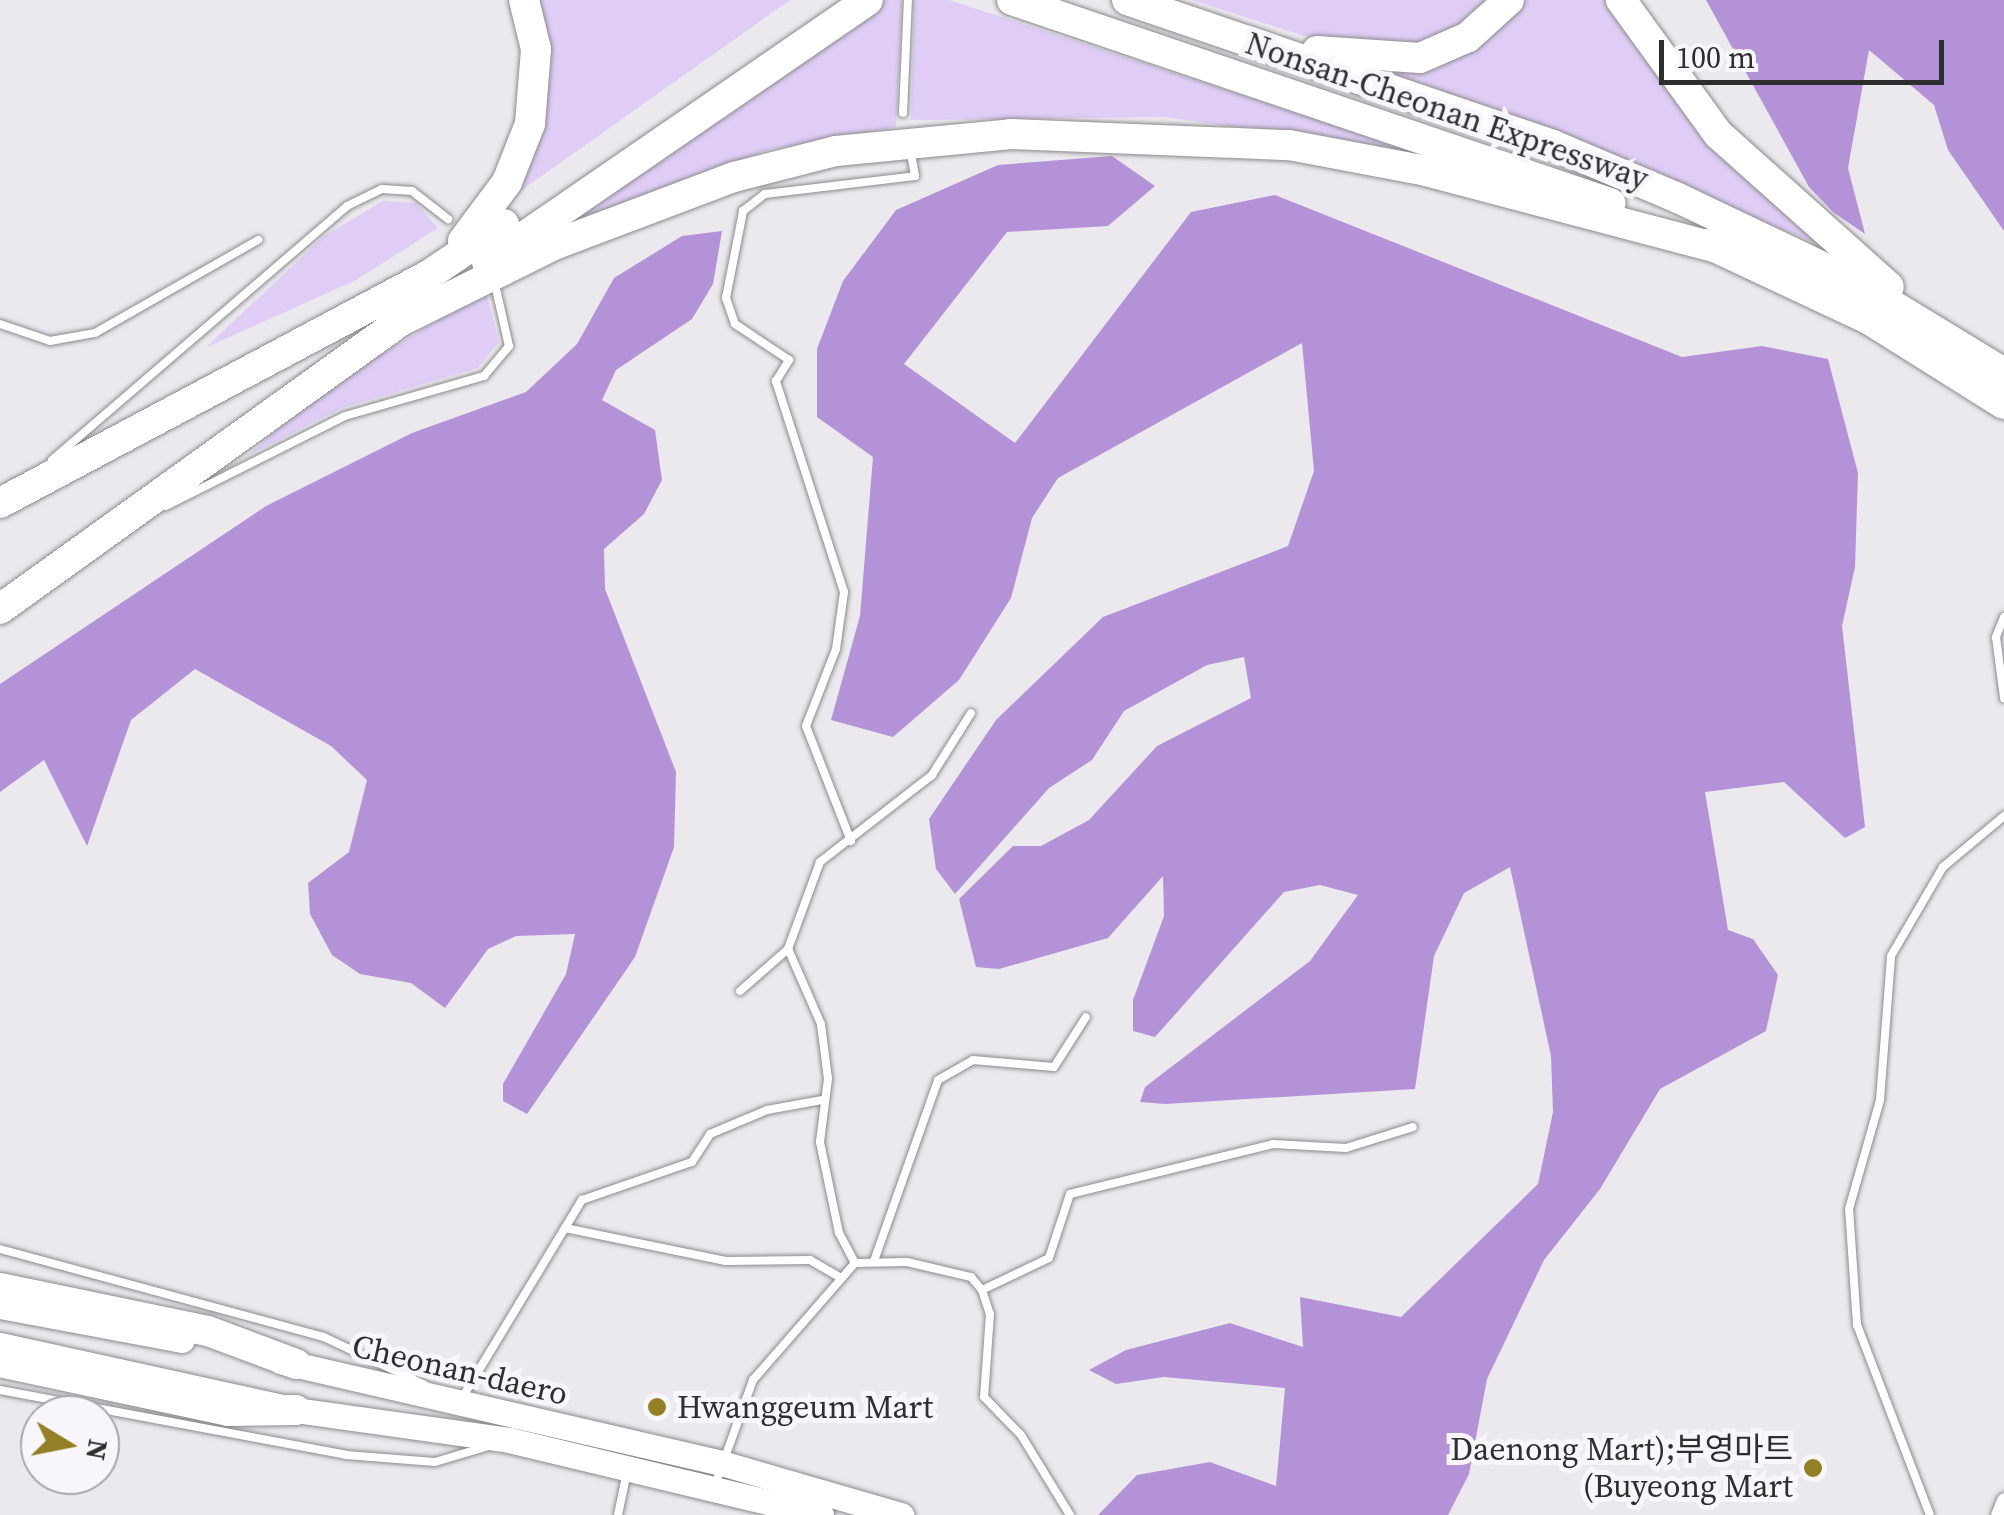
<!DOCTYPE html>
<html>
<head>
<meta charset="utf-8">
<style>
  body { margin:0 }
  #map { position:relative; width:2004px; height:1515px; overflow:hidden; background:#ebe9ed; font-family:"Source Serif 4","Noto Sans KR",serif }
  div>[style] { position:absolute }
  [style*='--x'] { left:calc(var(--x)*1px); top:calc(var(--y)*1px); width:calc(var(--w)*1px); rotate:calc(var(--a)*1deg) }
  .green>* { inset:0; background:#dfcdf6 }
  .forest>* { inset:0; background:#b492d7 }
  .roads { filter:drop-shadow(0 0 2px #8c8a8e) drop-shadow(0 0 2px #8c8a8e) }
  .lane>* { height:8px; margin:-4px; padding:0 4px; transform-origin:4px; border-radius:4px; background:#fff }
  .street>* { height:15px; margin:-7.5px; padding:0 7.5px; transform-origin:7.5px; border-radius:7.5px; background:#fff }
  .primary>* { height:25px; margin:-12.5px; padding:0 12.5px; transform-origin:12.5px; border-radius:12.5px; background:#fff }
  .highway>* { height:30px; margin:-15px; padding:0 15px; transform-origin:15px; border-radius:15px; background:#fff }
  .dots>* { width:28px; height:28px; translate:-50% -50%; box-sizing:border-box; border:5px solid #f8f6fa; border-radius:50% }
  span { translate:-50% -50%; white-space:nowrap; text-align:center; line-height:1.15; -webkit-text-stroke:10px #f8f6fa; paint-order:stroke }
  .street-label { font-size:32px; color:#2e2e2f }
  .poi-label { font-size:32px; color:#2e2e2f }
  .left { translate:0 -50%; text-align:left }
  .right { translate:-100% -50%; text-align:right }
  .north { position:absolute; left:20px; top:1395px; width:100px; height:100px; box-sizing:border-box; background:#f8f6fa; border:2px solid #a7a6a9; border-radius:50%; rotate:100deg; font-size:28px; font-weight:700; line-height:40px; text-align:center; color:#2e2e2f }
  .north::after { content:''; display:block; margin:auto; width:35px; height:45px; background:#937f26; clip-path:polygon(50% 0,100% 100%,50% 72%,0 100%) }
  .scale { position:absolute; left:1659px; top:40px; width:285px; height:45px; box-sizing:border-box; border:5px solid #2e2e2f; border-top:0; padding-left:12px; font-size:30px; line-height:35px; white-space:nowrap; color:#2e2e2f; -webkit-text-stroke:8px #f8f6fa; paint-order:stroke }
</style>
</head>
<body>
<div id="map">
  <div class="green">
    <i style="clip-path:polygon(532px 0,790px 0,502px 204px,520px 176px)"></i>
    <i style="clip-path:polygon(873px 0,902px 0,896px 127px,768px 150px,529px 237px)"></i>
    <i style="clip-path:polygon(914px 0,949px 0,1424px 154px,1164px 117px,911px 120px)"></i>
    <i style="clip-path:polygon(1192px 0,1489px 0,1465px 26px,1425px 44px,1320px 41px)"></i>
    <i style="clip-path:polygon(1527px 0,1611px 0,1704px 139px,1818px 244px,1394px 74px,1471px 52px)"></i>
    <i style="clip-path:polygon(383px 201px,416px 203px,438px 228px,356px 280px,205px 348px,324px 236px)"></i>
    <i style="clip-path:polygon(486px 292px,499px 342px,478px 368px,342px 408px,249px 455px,318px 392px)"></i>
  </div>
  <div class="forest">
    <i style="clip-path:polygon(1706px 0,2004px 0,2004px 231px,1948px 150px,1934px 105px,1869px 50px,1848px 168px,1865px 234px,1833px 212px,1809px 187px)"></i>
    <i style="clip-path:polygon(1112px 156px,1155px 186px,1108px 226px,1007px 232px,904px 364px,1015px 443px,1191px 212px,1275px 195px,1682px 357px,1762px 346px,1828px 359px,1858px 473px,1855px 567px,1842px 626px,1865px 827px,1845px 838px,1784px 782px,1705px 792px,1728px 930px,1753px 939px,1778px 975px,1766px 1031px,1660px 1089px,1600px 1189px,1544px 1260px,1487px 1379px,1469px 1474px,1448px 1515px,1098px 1515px,1137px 1475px,1210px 1462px,1276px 1486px,1285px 1388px,1164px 1377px,1116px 1384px,1089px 1370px,1126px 1350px,1230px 1323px,1303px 1347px,1300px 1297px,1401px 1317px,1538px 1184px,1553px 1112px,1551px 1056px,1510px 867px,1464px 893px,1434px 956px,1415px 1089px,1165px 1104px,1140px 1102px,1145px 1087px,1310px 961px,1358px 895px,1320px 885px,1284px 892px,1155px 1037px,1133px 1031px,1133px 1000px,1164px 916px,1163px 876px,1108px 938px,999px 969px,976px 967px,959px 899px,1013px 846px,1041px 846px,1089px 820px,1157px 746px,1251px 698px,1244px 657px,1207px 665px,1124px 711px,1092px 760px,1049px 788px,955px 894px,936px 869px,929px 819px,996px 720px,1103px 617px,1288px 546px,1314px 471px,1302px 343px,1058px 478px,1032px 518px,1011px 598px,959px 680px,893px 737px,831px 720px,860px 616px,873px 457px,817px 417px,817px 349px,843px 281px,896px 210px,998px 165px)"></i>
    <i style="clip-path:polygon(722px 231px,713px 284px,692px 319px,616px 370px,602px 400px,655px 430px,662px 480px,644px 514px,604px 549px,605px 589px,676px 772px,674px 847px,635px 957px,527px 1114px,503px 1101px,503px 1084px,566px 974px,575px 934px,516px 936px,488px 949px,445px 1008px,411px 983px,360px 974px,332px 955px,310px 914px,308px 883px,349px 852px,367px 780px,331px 746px,195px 669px,131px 720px,87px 846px,44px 760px,0 792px,0 684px,266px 506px,412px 433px,526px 392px,577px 344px,614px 278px,682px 236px)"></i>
  </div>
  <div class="roads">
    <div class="lane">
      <i style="--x:903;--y:113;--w:113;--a:-87.5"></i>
      <i style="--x:0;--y:324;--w:53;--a:18.8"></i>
      <i style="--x:50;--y:341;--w:46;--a:-10.1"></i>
      <i style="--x:95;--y:333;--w:188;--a:-29.7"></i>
      <i style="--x:52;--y:460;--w:389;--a:-40.7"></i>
      <i style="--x:347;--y:206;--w:39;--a:-26"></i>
      <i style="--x:382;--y:189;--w:30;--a:4"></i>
      <i style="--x:412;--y:191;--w:46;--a:37.9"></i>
      <i style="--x:166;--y:506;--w:200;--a:-26.7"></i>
      <i style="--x:345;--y:416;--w:145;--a:-16.1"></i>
      <i style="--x:484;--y:376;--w:39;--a:-50"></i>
      <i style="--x:509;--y:346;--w:58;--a:-102.8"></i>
      <i style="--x:2004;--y:617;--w:22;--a:112"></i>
      <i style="--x:1996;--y:637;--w:62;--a:82.5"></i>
      <i style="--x:851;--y:841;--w:123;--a:-111.4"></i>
      <i style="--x:806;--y:726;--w:83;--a:-68.7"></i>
      <i style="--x:836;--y:649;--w:58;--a:-82"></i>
      <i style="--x:844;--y:592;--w:222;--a:-107.9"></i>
      <i style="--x:776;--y:381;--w:25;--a:-58"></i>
      <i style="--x:789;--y:360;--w:65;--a:-146.3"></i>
      <i style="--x:735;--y:324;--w:28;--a:-109"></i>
      <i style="--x:726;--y:298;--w:89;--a:-78.9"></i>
      <i style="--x:743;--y:211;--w:28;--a:-38"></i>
      <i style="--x:765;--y:194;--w:151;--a:-6.8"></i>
      <i style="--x:915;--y:176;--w:17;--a:-100"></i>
      <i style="--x:740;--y:991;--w:64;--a:-41.2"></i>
      <i style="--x:565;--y:1228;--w:164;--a:11.6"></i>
      <i style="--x:726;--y:1261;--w:84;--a:-0.7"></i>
      <i style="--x:810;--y:1260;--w:34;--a:30"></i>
      <i style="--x:0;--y:1249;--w:336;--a:15.2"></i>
      <i style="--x:324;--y:1337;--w:112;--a:25.4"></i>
      <i style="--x:874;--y:1261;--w:192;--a:-70.5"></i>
      <i style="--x:938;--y:1080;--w:40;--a:-29.7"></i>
      <i style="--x:973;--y:1060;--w:81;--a:4.9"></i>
      <i style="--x:1054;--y:1067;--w:59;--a:-57.4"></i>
      <i style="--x:855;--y:1263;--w:52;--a:-1.1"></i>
      <i style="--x:907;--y:1262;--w:66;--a:13.2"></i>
      <i style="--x:971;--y:1277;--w:17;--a:50"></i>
      <i style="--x:982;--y:1290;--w:74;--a:-25.5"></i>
      <i style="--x:1049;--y:1258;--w:67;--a:-71.8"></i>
      <i style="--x:1070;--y:1194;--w:209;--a:-13.8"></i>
      <i style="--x:1273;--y:1144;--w:73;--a:3.1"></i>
      <i style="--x:1346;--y:1148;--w:70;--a:-17.4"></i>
      <i style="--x:982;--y:1290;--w:25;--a:72"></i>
      <i style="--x:990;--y:1314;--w:83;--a:94.1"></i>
      <i style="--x:984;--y:1397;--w:53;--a:45.8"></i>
      <i style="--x:1021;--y:1435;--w:94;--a:58.5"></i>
      <i style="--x:0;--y:1390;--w:352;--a:10.6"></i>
      <i style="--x:346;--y:1455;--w:89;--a:4.5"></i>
      <i style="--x:435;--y:1462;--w:52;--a:-16.7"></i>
      <i style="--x:462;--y:1398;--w:232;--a:-58.8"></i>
      <i style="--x:582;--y:1200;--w:116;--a:-19.1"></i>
      <i style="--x:692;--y:1162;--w:33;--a:-57"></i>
      <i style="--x:710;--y:1134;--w:62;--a:-22.8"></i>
      <i style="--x:767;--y:1110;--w:56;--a:-10.3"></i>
      <i style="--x:715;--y:1485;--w:112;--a:-70.1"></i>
      <i style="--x:753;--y:1380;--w:155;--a:-48.9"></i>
      <i style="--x:855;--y:1263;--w:34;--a:-118"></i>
      <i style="--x:839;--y:1233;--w:93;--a:-101.8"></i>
      <i style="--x:820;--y:1142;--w:64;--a:-82.8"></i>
      <i style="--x:828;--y:1079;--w:55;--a:-97.3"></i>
      <i style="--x:821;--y:1024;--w:82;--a:-113.7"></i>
      <i style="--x:788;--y:949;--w:93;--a:-69.8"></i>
      <i style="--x:820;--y:862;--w:142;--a:-37.8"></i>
      <i style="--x:932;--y:775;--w:73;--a:-57.8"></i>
      <i style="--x:618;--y:1515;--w:44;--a:-78.2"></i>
      <i style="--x:1930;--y:1515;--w:204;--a:-111"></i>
      <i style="--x:1857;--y:1325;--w:116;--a:-93.9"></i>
      <i style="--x:1849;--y:1209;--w:113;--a:-74.1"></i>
      <i style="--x:1880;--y:1100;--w:144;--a:-85.6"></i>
      <i style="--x:1891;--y:956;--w:103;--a:-59.7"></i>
      <i style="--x:1943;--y:867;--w:80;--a:-39.9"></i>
    </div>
    <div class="street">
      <i style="--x:1998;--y:1515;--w:16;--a:-68"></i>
    </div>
    <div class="primary">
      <i style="--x:0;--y:1306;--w:185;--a:10.6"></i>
      <i style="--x:0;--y:1345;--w:303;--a:12.4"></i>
      <i style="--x:296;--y:1410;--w:215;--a:8"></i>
      <i style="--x:509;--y:1440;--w:321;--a:13.5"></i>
      <i style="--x:280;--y:1361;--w:449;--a:13"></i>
      <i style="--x:718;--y:1462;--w:191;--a:16.2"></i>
    </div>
    <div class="highway">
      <i style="--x:1012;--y:0;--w:632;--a:18.75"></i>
      <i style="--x:1127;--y:0;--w:450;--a:18.8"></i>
      <i style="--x:1553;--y:145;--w:136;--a:23"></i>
      <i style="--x:1678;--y:198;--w:199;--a:25.5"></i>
      <i style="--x:1858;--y:284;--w:171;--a:31.4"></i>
      <i style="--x:1621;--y:0;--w:165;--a:54.1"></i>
      <i style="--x:1718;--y:134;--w:229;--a:41.8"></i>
      <i style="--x:1317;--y:51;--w:103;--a:3.9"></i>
      <i style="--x:1420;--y:58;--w:52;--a:-23.6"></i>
      <i style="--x:1468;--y:37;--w:55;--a:-42.1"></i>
      <i style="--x:463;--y:241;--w:74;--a:-53.3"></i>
      <i style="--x:507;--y:182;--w:62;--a:-68.4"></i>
      <i style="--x:530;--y:124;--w:75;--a:-85.4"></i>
      <i style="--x:536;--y:49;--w:50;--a:-103.8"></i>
      <i style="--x:1708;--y:244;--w:179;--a:25.1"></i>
      <i style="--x:1870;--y:320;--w:158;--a:32.1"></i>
      <i style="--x:487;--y:262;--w:462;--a:-34.5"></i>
      <i style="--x:395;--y:324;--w:178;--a:-26.4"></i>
      <i style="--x:554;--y:245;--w:192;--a:-20.7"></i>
      <i style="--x:734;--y:177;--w:105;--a:-14.3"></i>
      <i style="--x:836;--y:151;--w:176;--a:-5.5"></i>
      <i style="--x:1011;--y:134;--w:278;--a:2.3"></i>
      <i style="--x:1289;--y:145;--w:139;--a:10.7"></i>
      <i style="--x:1426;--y:171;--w:308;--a:14.8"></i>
      <i style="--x:0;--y:503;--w:489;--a:-28"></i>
      <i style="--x:432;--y:273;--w:87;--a:-34.2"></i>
      <i style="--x:0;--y:609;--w:507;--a:-35.7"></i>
      <i style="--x:0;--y:1288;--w:212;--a:11.7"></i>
      <i style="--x:208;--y:1331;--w:94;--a:20.6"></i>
      <i style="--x:0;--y:1362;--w:233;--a:12.1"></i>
      <i style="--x:228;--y:1411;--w:68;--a:-0.8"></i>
    </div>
  </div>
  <div class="dots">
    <i style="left:657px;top:1407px;background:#937f26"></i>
    <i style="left:1813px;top:1468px;background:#937f26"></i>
  </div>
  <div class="street-label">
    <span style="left:1447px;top:111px;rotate:19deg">Nonsan-Cheonan Expressway</span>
    <span style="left:460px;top:1370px;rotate:13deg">Cheonan-daero</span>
  </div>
  <div class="poi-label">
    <span class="left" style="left:677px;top:1407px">Hwanggeum Mart</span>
    <span class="right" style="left:1793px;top:1468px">Daenong Mart);부영마트<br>(Buyeong Mart</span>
  </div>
  <div class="north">N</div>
  <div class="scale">100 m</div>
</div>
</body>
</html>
